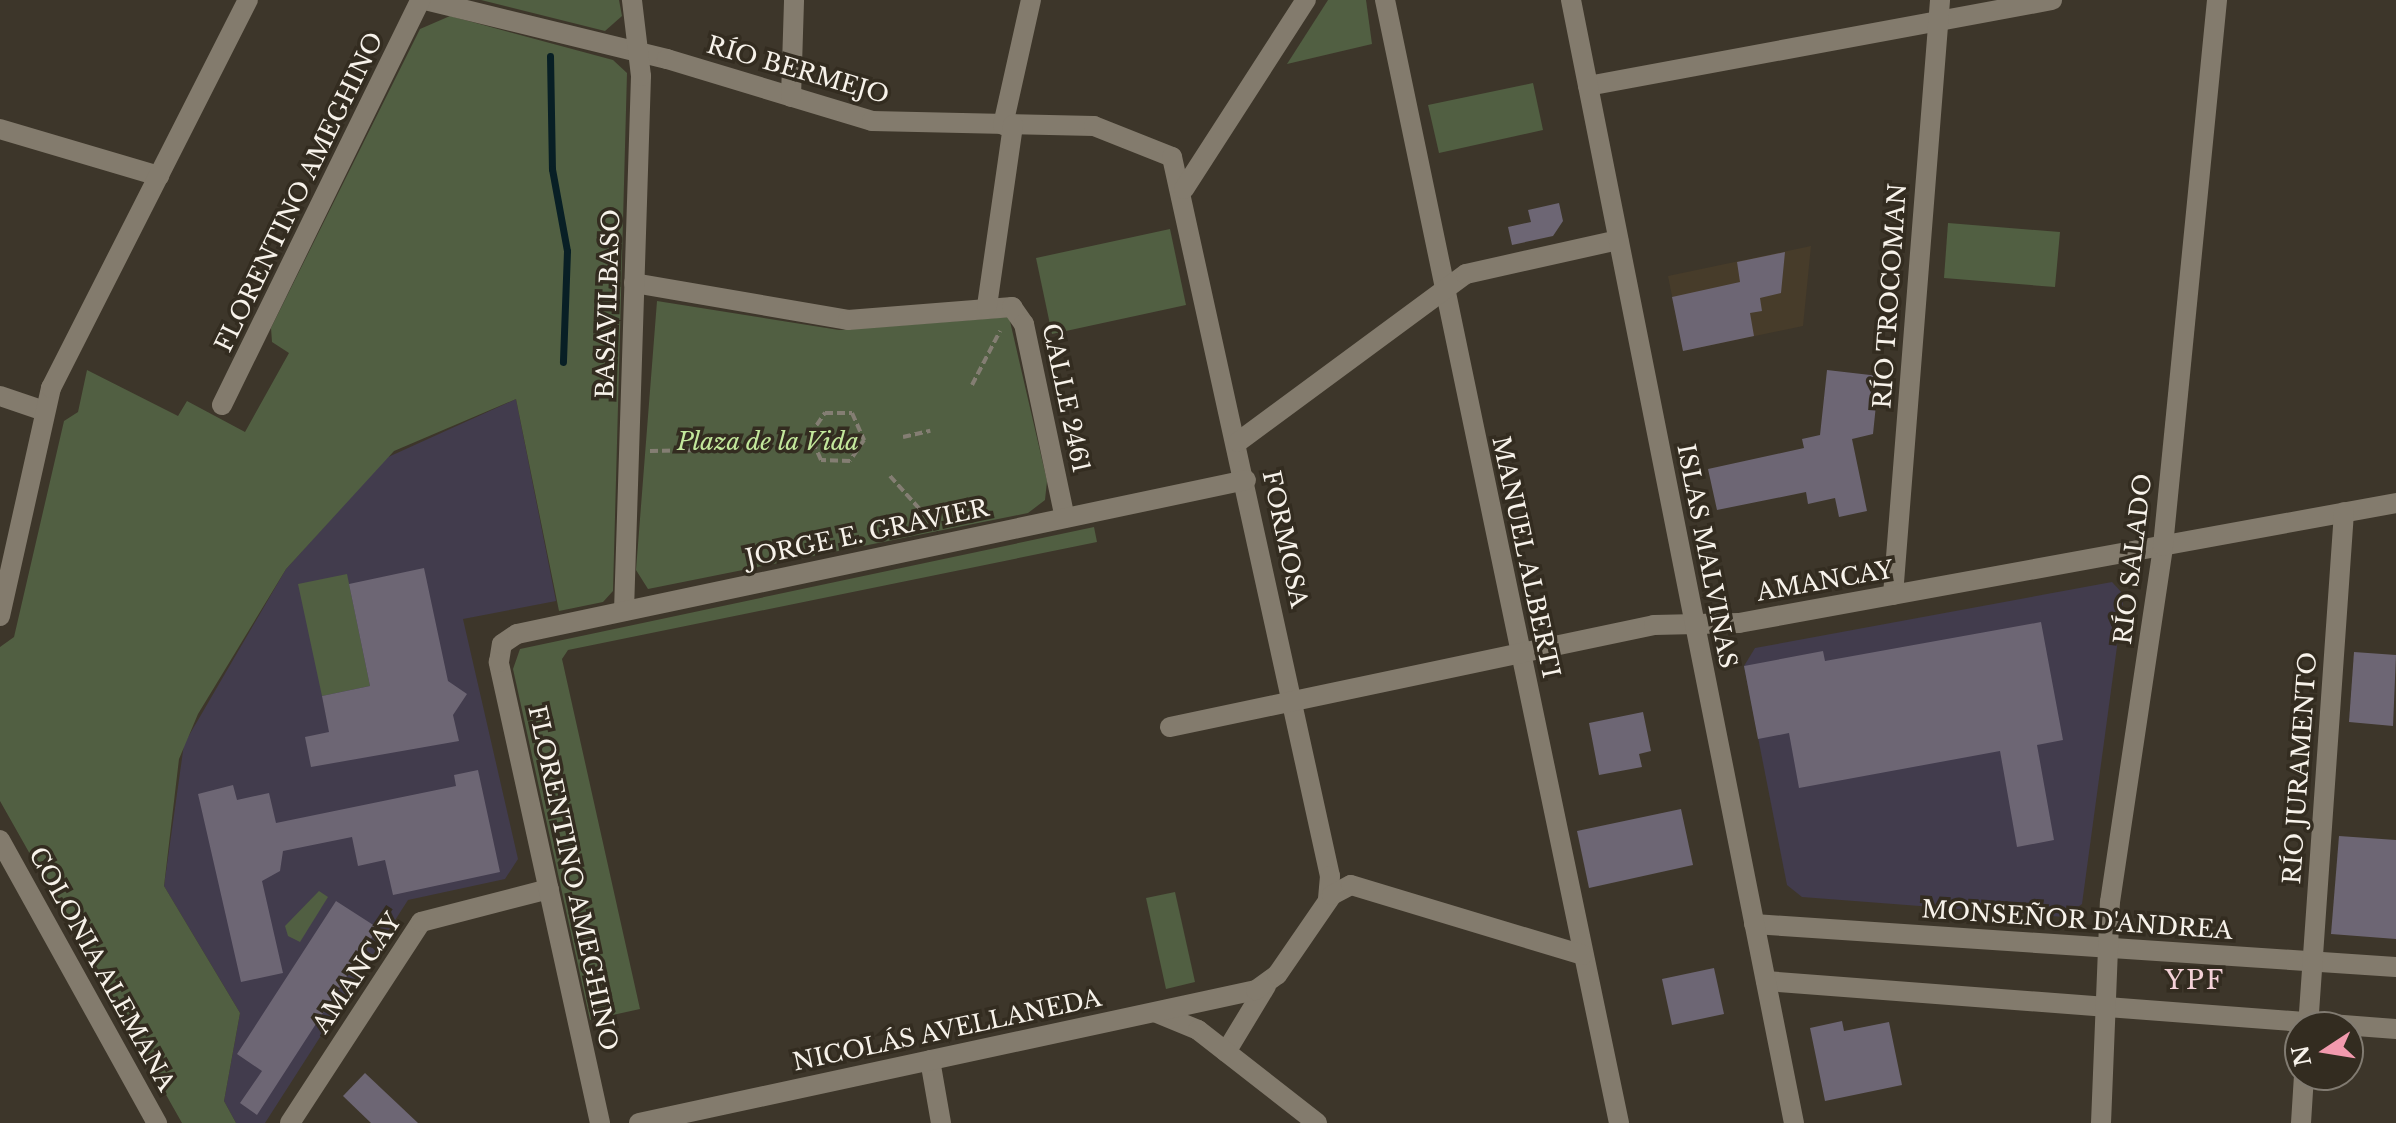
<!DOCTYPE html>
<html>
<head>
<meta charset="utf-8">
<style>
  body { margin:0 }
  #map { position:relative; width:2396px; height:1123px; overflow:hidden; background:#3d362a; font-family:"Libre Baskerville",serif }
  div>[style] { position:absolute }
  [style*='--x'] { left:calc(var(--x)*1px); top:calc(var(--y)*1px); width:calc(var(--w)*1px); rotate:calc(var(--a)*1deg) }
  .built>* { inset:0; background:#473c2a }
  .education>* { inset:0; background:#423c4d }
  .green>* { inset:0; background:#515f42 }
  .stream>* { height:7px; margin:-3.5px; padding:0 3.5px; transform-origin:3.5px; border-radius:3.5px; background:#081f25 }
  .building>* { inset:0; background:#6d6674 }
  .path>* { height:4px; margin-top:-2px; transform-origin:0; background:repeating-linear-gradient(90deg,#847e73 0 8px,transparent 0 12px) }
  .pedestrian>* { height:20px; margin:-10px; padding:0 10px; transform-origin:10px; border-radius:10px; background:#837b6d }
  .minor>* { height:20px; margin:-10px; padding:0 10px; transform-origin:10px; border-radius:10px; background:#837b6d }
  .secondary>* { height:20px; margin:-10px; padding:0 10px; transform-origin:10px; border-radius:10px; background:#837b6d }
  span { translate:-50% -50%; white-space:nowrap; text-align:center; line-height:1.15; -webkit-text-stroke:7px #332c20; paint-order:stroke }
  .street-label { font-size:24px; color:#f7f2ea }
  .park-label { font-size:24px; color:#c3e89c; font-style:italic }
  .neighbourhood-label { font-size:26px; color:#f4d1d8; letter-spacing:2px }
  .north { position:absolute; left:2284px; top:1011px; width:80px; height:80px; box-sizing:border-box; background:#332c20; border:2px solid #817b71; border-radius:50%; rotate:258deg; font-size:22px; font-weight:700; line-height:32px; text-align:center; color:#f7f2ea }
  .north::after { content:''; display:block; margin:auto; width:28px; height:36px; background:#f29aae; clip-path:polygon(50% 0,100% 100%,50% 72%,0 100%) }
</style>
</head>
<body>
<div id="map">
  <div class="built">
    <i style="clip-path:polygon(1811px 246px,1803px 326px,1683px 351px,1668px 276px)"></i>
  </div>
  <div class="education">
    <i style="clip-path:polygon(516px 399px,556px 601px,463px 619px,518px 859px,505px 879px,408px 900px,265px 1123px,236px 1123px,224px 1101px,240px 1013px,164px 886px,184px 744px,286px 569px,386px 458px)"></i>
    <i style="clip-path:polygon(2112px 582px,2124px 595px,2082px 904px,2064px 917px,1802px 897px,1787px 885px,1744px 666px,1755px 648px)"></i>
  </div>
  <div class="green">
    <i style="clip-path:polygon(481px 0,619px 0,622px 16px,605px 31px)"></i>
    <i style="clip-path:polygon(1328px 0,1366px 0,1372px 44px,1287px 64px)"></i>
    <i style="clip-path:polygon(450px 16px,613px 60px,627px 73px,613px 591px,603px 602px,559px 611px,516px 399px,394px 451px,286px 569px,198px 714px,179px 759px,164px 886px,240px 1013px,224px 1101px,236px 1123px,182px 1123px,0 801px,0 647px,14px 637px,64px 421px,78px 412px,87px 370px,178px 416px,187px 401px,245px 432px,289px 353px,272px 342px,271px 328px,420px 29px)"></i>
    <i style="clip-path:polygon(1533px 83px,1543px 130px,1439px 153px,1428px 105px)"></i>
    <i style="clip-path:polygon(1948px 223px,2060px 232px,2055px 287px,1944px 278px)"></i>
    <i style="clip-path:polygon(1170px 229px,1186px 305px,1052px 334px,1036px 258px)"></i>
    <i style="clip-path:polygon(657px 301px,839px 330px,1009px 317px,1047px 481px,1045px 500px,1028px 513px,648px 589px,636px 570px)"></i>
    <i style="clip-path:polygon(1094px 527px,1097px 542px,568px 650px,562px 659px,640px 1009px,590px 1020px,513px 669px,520px 649px)"></i>
    <i style="clip-path:polygon(347px 574px,370px 686px,322px 696px,298px 584px)"></i>
    <i style="clip-path:polygon(319px 891px,328px 897px,300px 942px,288px 936px,285px 926px)"></i>
    <i style="clip-path:polygon(1175px 892px,1195px 982px,1166px 989px,1146px 898px)"></i>
  </div>
  <div class="stream">
    <i style="--x:550;--y:56;--w:113;--a:89"></i>
    <i style="--x:552;--y:169;--w:83;--a:79.6"></i>
    <i style="--x:567;--y:251;--w:111;--a:92.1"></i>
  </div>
  <div class="building">
    <i style="clip-path:polygon(1559px 203px,1563px 221px,1553px 236px,1512px 245px,1508px 227px,1531px 222px,1528px 210px)"></i>
    <i style="clip-path:polygon(1785px 252px,1781px 293px,1760px 298px,1762px 311px,1750px 313px,1754px 336px,1683px 351px,1672px 297px,1740px 282px,1737px 262px)"></i>
    <i style="clip-path:polygon(1827px 370px,1879px 376px,1873px 434px,1852px 439px,1867px 511px,1839px 517px,1835px 498px,1808px 504px,1806px 492px,1717px 510px,1708px 469px,1804px 448px,1802px 439px,1820px 435px)"></i>
    <i style="clip-path:polygon(424px 568px,448px 681px,467px 694px,453px 715px,459px 741px,311px 767px,305px 737px,329px 732px,322px 696px,370px 686px,349px 584px)"></i>
    <i style="clip-path:polygon(2041px 622px,2063px 740px,2037px 745px,2054px 840px,2017px 847px,2000px 751px,1799px 788px,1789px 733px,1758px 739px,1744px 666px,1823px 651px,1825px 661px)"></i>
    <i style="clip-path:polygon(2354px 652px,2396px 655px,2393px 726px,2349px 722px)"></i>
    <i style="clip-path:polygon(1643px 712px,1651px 751px,1639px 754px,1642px 767px,1599px 775px,1589px 723px)"></i>
    <i style="clip-path:polygon(478px 770px,500px 872px,393px 895px,385px 860px,358px 866px,352px 837px,283px 851px,280px 871px,262px 881px,283px 973px,241px 982px,198px 794px,233px 785px,237px 800px,269px 793px,276px 823px,456px 786px,454px 775px)"></i>
    <i style="clip-path:polygon(1681px 809px,1693px 865px,1589px 888px,1577px 831px)"></i>
    <i style="clip-path:polygon(2339px 836px,2396px 840px,2396px 939px,2331px 934px)"></i>
    <i style="clip-path:polygon(336px 901px,378px 928px,257px 1115px,240px 1103px,262px 1071px,237px 1054px)"></i>
    <i style="clip-path:polygon(1714px 968px,1724px 1014px,1672px 1025px,1662px 979px)"></i>
    <i style="clip-path:polygon(1842px 1021px,1844px 1031px,1889px 1022px,1902px 1085px,1825px 1101px,1810px 1028px)"></i>
    <i style="clip-path:polygon(365px 1073px,418px 1123px,371px 1123px,343px 1096px)"></i>
  </div>
  <div class="path">
    <i style="--x:972;--y:385;--w:61;--a:-62.6"></i>
    <i style="--x:825;--y:413;--w:27;--a:0"></i>
    <i style="--x:852;--y:413;--w:30;--a:66"></i>
    <i style="--x:864;--y:440;--w:25;--a:124"></i>
    <i style="--x:850;--y:461;--w:29;--a:-178"></i>
    <i style="--x:821;--y:460;--w:27;--a:-114"></i>
    <i style="--x:810;--y:435;--w:27;--a:-56"></i>
    <i style="--x:903;--y:437;--w:28;--a:-13"></i>
    <i style="--x:650;--y:451;--w:53;--a:-1.1"></i>
    <i style="--x:890;--y:476;--w:66;--a:48.1"></i>
  </div>
  <div class="pedestrian">
    <i style="--x:1226;--y:1052;--w:77;--a:-58.8"></i>
  </div>
  <div class="minor">
    <i style="--x:425;--y:0;--w:249;--a:13.7"></i>
    <i style="--x:667;--y:59;--w:214;--a:16.8"></i>
    <i style="--x:872;--y:121;--w:222;--a:1.3"></i>
    <i style="--x:1094;--y:126;--w:84;--a:21.7"></i>
    <i style="--x:1172;--y:157;--w:736;--a:77.61"></i>
    <i style="--x:1330;--y:876;--w:24;--a:95"></i>
    <i style="--x:1385;--y:0;--w:1147;--a:78.23"></i>
    <i style="--x:1588;--y:86;--w:472;--a:-10.5"></i>
    <i style="--x:791;--y:97;--w:97;--a:-88.2"></i>
    <i style="--x:1003;--y:125;--w:128;--a:-77.4"></i>
    <i style="--x:0;--y:129;--w:166;--a:16.5"></i>
    <i style="--x:1184;--y:189;--w:225;--a:-57.2"></i>
    <i style="--x:634;--y:283;--w:217;--a:9.8"></i>
    <i style="--x:848;--y:320;--w:165;--a:-4.5"></i>
    <i style="--x:1012;--y:307;--w:21;--a:55"></i>
    <i style="--x:1024;--y:324;--w:198;--a:78.1"></i>
    <i style="--x:987;--y:306;--w:183;--a:-81.8"></i>
    <i style="--x:0;--y:396;--w:46;--a:18.8"></i>
    <i style="--x:222;--y:405;--w:451;--a:-63.9"></i>
    <i style="--x:1238;--y:442;--w:283;--a:-36.4"></i>
    <i style="--x:1466;--y:274;--w:156;--a:-12.6"></i>
    <i style="--x:1893;--y:595;--w:597;--a:-85.48"></i>
    <i style="--x:624;--y:611;--w:535;--a:-88.18"></i>
    <i style="--x:641;--y:76;--w:77;--a:-96.8"></i>
    <i style="--x:0;--y:616;--w:234;--a:-77.4"></i>
    <i style="--x:51;--y:388;--w:435;--a:-63.1"></i>
    <i style="--x:1170;--y:727;--w:495;--a:-11.9"></i>
    <i style="--x:1654;--y:625;--w:85;--a:-1.3"></i>
    <i style="--x:1739;--y:623;--w:668;--a:-10.35"></i>
    <i style="--x:0;--y:840;--w:324;--a:61"></i>
    <i style="--x:1754;--y:924;--w:643;--a:3.83"></i>
    <i style="--x:1766;--y:981;--w:632;--a:4.36"></i>
    <i style="--x:1157;--y:1013;--w:44;--a:22.5"></i>
    <i style="--x:1198;--y:1030;--w:151;--a:38"></i>
    <i style="--x:2308;--y:1027;--w:516;--a:-86"></i>
    <i style="--x:930;--y:1060;--w:64;--a:80.1"></i>
    <i style="--x:290;--y:1123;--w:240;--a:-56.9"></i>
    <i style="--x:421;--y:922;--w:132;--a:-14.5"></i>
    <i style="--x:600;--y:1123;--w:472;--a:-102.4"></i>
    <i style="--x:499;--y:662;--w:18;--a:-81"></i>
    <i style="--x:502;--y:644;--w:18;--a:-34"></i>
    <i style="--x:517;--y:634;--w:745;--a:-11.93"></i>
    <i style="--x:639;--y:1123;--w:631;--a:-12.16"></i>
    <i style="--x:1256;--y:990;--w:26;--a:-36"></i>
    <i style="--x:1277;--y:975;--w:97;--a:-55.5"></i>
    <i style="--x:1332;--y:895;--w:21;--a:-28"></i>
    <i style="--x:1351;--y:885;--w:242;--a:16.8"></i>
    <i style="--x:2101;--y:1123;--w:221;--a:-87.7"></i>
    <i style="--x:2110;--y:902;--w:360;--a:-81.5"></i>
    <i style="--x:2163;--y:546;--w:549;--a:-84.35"></i>
    <i style="--x:2301;--y:1123;--w:48;--a:-86.4"></i>
  </div>
  <div class="secondary">
    <i style="--x:1571;--y:0;--w:1145;--a:78.77"></i>
  </div>
  <div class="street-label">
    <span style="left:798px;top:70px;rotate:16deg">RÍO BERMEJO</span>
    <span style="left:299px;top:192px;rotate:-64deg">FLORENTINO AMEGHINO</span>
    <span style="left:1890px;top:296px;rotate:-86deg">RÍO TROCOMAN</span>
    <span style="left:608px;top:304px;rotate:-88deg">BASAVILBASO</span>
    <span style="left:1066px;top:398px;rotate:78deg">CALLE 2461</span>
    <span style="left:867px;top:533px;rotate:-12deg">JORGE E. GRAVIER</span>
    <span style="left:1285px;top:539px;rotate:78deg">FORMOSA</span>
    <span style="left:1707px;top:556px;rotate:79deg">ISLAS MALVINAS</span>
    <span style="left:1526px;top:557px;rotate:78deg">MANUEL ALBERTI</span>
    <span style="left:2133px;top:559px;rotate:-83deg">RÍO SALADO</span>
    <span style="left:1825px;top:581px;rotate:-10deg">AMANCAY</span>
    <span style="left:2300px;top:768px;rotate:-86deg">RÍO JURAMENTO</span>
    <span style="left:573px;top:878px;rotate:78deg">FLORENTINO AMEGHINO</span>
    <span style="left:2077px;top:920px;rotate:4deg">MONSEÑOR D'ANDREA</span>
    <span style="left:102px;top:969px;rotate:61deg">COLONIA ALEMANA</span>
    <span style="left:357px;top:973px;rotate:-56deg">AMANCAY</span>
    <span style="left:947px;top:1030px;rotate:-12deg">NICOLÁS AVELLANEDA</span>
  </div>
  <div class="park-label">
    <span style="left:768px;top:442px">Plaza de la Vida</span>
  </div>
  <div class="neighbourhood-label">
    <span style="left:2195px;top:981px">YPF</span>
  </div>
  <div class="north">N</div>
</div>
</body>
</html>
